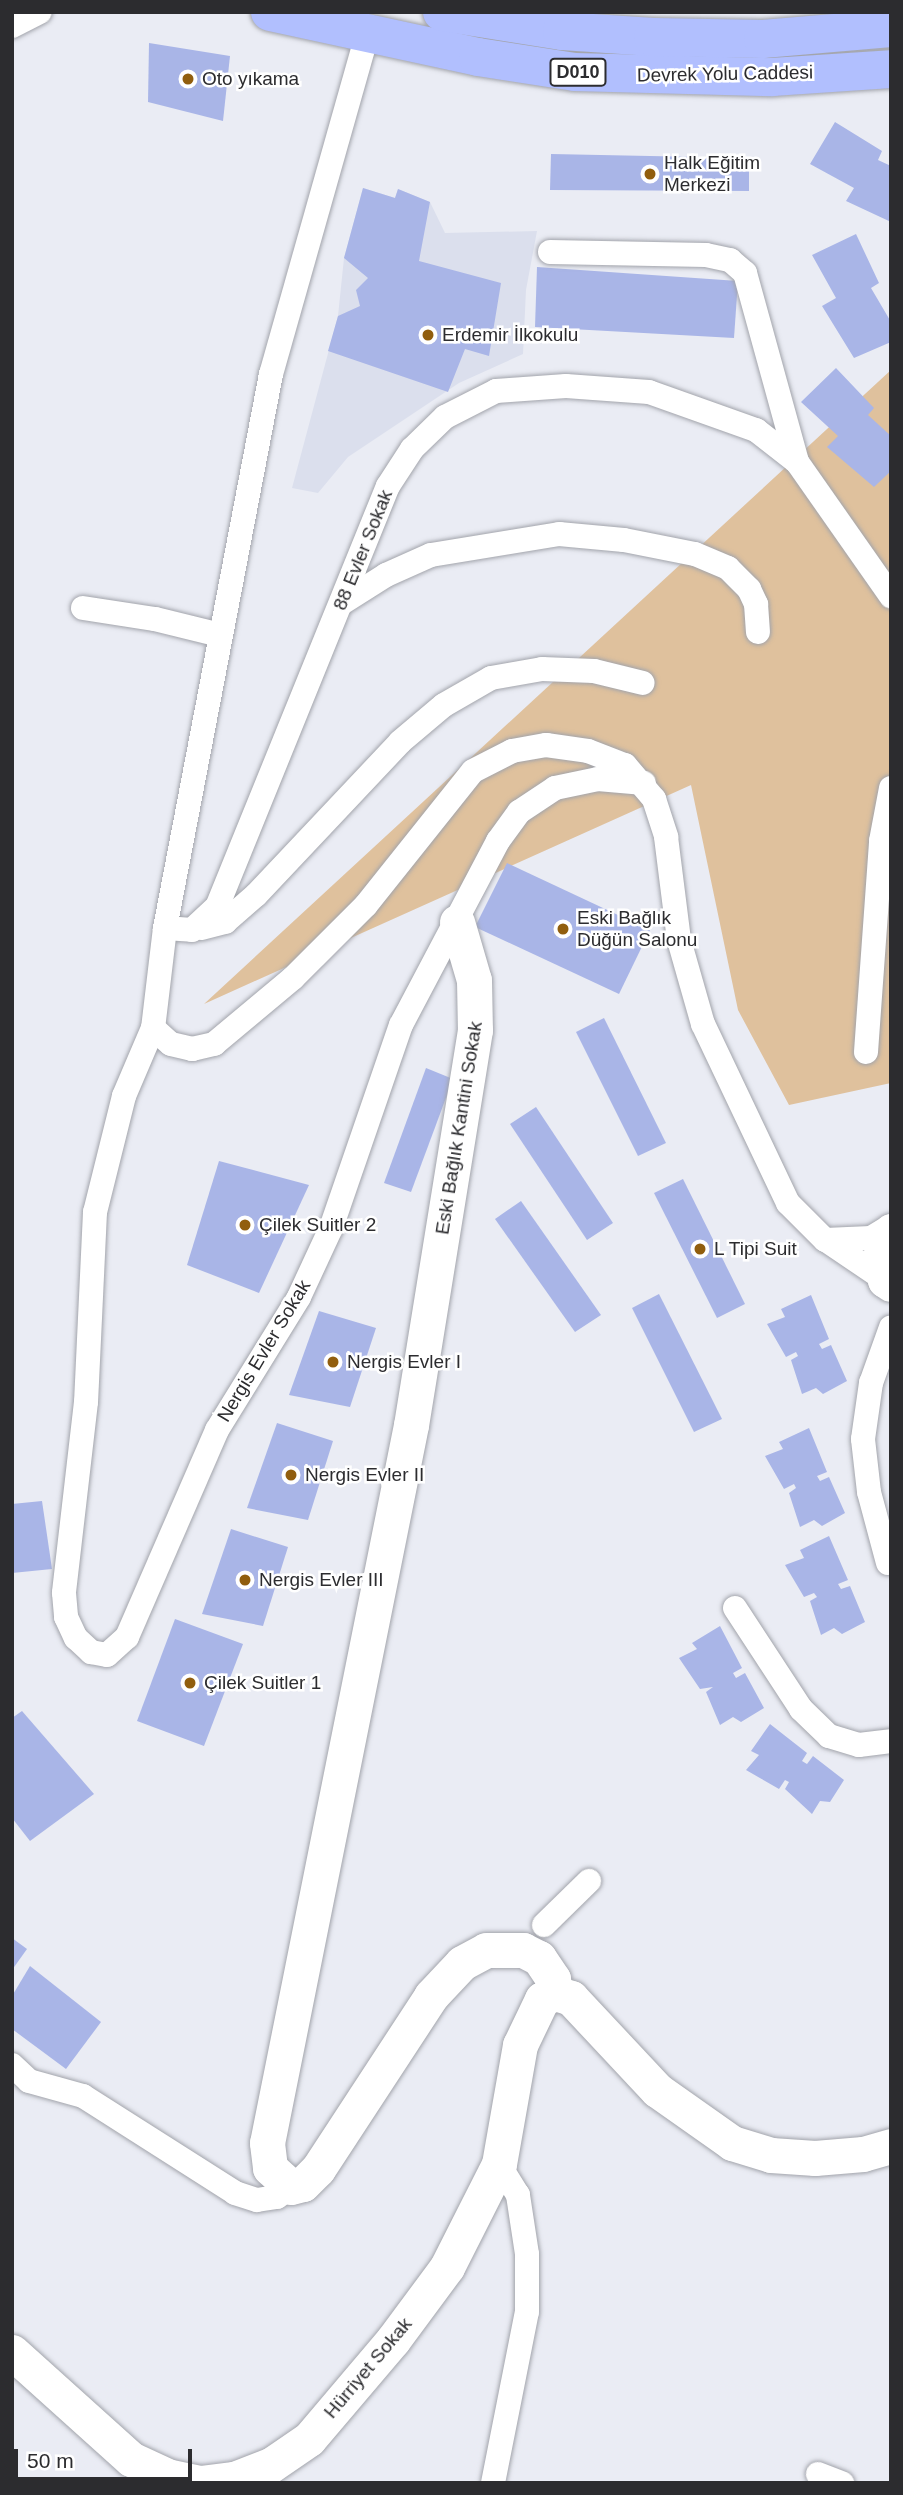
<!DOCTYPE html>
<html>
<head>
<meta charset="utf-8">
<style>
  body { margin:0 }
  #map { position:relative; width:903px; height:2495px; overflow:hidden; background:#eaecf4; font-family:Arial,sans-serif }
  div>[style] { position:absolute }
  [style*='--x'] { left:calc(var(--x)*1px); top:calc(var(--y)*1px); width:calc(var(--w)*1px); rotate:calc(var(--a)*1deg) }
  .built>* { inset:0; background:#dbdfed }
  .green>* { inset:0; background:#dfc19d }
  .building>* { inset:0; background:#a9b5e7 }
  .roads { filter:drop-shadow(0 0 2px #a2a4ab) drop-shadow(0 0 2px #a2a4ab) }
  .street>* { height:24px; margin:-12px; padding:0 12px; transform-origin:12px; border-radius:12px; background:#fff }
  .secondary>* { height:35px; margin:-17.5px; padding:0 17.5px; transform-origin:17.5px; border-radius:17.5px; background:#fff }
  .highway>* { height:38px; margin:-19px; padding:0 19px; transform-origin:19px; border-radius:19px; background:#b1bffe }
  .dots>* { width:19px; height:19px; translate:-50% -50%; box-sizing:border-box; border:4px solid #fff; border-radius:50% }
  span { translate:-50% -50%; white-space:nowrap; text-align:center; line-height:1.15; -webkit-text-stroke:5px #fff; paint-order:stroke }
  .shield-label span { padding:2px 5px; background:#fff; border:2px solid; border-radius:5px; -webkit-text-stroke-width:0 }
  .shield-label { font-size:18px; color:#2c2c2f; font-weight:700 }
  .street-label { font-size:19px; color:#2c2c2f }
  .poi-label { font-size:19px; color:#2c2c2f }
  .left { translate:0 -50%; text-align:left }
  .frame { position:absolute; inset:0; border:14px solid #2c2c2f; pointer-events:none }
  .scale { position:absolute; left:14px; top:2449px; width:178px; height:32px; box-sizing:border-box; border:4px solid #2c2c2f; border-top:0; padding-left:9px; font-size:21px; line-height:24px; white-space:nowrap; color:#2c2c2f; -webkit-text-stroke:5px #fff; paint-order:stroke }
</style>
</head>
<body>
<div id="map">
  <div class="built">
    <i style="clip-path:polygon(363px 188px,395px 198px,398px 189px,430px 202px,445px 233px,537px 231px,526px 290px,523px 354px,459px 383px,348px 457px,318px 493px,292px 488px,338px 316px,344px 258px)"></i>
  </div>
  <div class="green">
    <i style="clip-path:polygon(891px 370px,891px 1083px,789px 1105px,738px 1010px,691px 785px,204px 1004px)"></i>
  </div>
  <div class="building">
    <i style="clip-path:polygon(149px 43px,230px 56px,223px 121px,148px 102px)"></i>
    <i style="clip-path:polygon(835px 122px,882px 151px,878px 160px,891px 166px,891px 222px,846px 201px,854px 188px,810px 164px)"></i>
    <i style="clip-path:polygon(551px 154px,749px 158px,749px 191px,550px 190px)"></i>
    <i style="clip-path:polygon(363px 188px,395px 198px,398px 189px,430px 202px,419px 261px,501px 283px,489px 356px,465px 349px,448px 392px,328px 351px,338px 316px,360px 306px,356px 290px,368px 278px,344px 258px)"></i>
    <i style="clip-path:polygon(856px 234px,879px 283px,871px 288px,891px 322px,891px 342px,854px 358px,822px 306px,836px 298px,812px 255px)"></i>
    <i style="clip-path:polygon(537px 267px,738px 281px,734px 338px,535px 327px)"></i>
    <i style="clip-path:polygon(836px 368px,874px 408px,868px 415px,891px 436px,891px 471px,874px 487px,827px 447px,838px 436px,801px 402px)"></i>
    <i style="clip-path:polygon(507px 863px,650px 930px,619px 994px,475px 927px)"></i>
    <i style="clip-path:polygon(604px 1018px,666px 1143px,638px 1156px,576px 1032px)"></i>
    <i style="clip-path:polygon(426px 1068px,453px 1079px,411px 1192px,384px 1183px)"></i>
    <i style="clip-path:polygon(536px 1107px,613px 1223px,587px 1240px,510px 1124px)"></i>
    <i style="clip-path:polygon(219px 1161px,309px 1185px,259px 1293px,187px 1265px)"></i>
    <i style="clip-path:polygon(683px 1179px,745px 1304px,717px 1318px,654px 1193px)"></i>
    <i style="clip-path:polygon(521px 1201px,601px 1315px,575px 1332px,495px 1219px)"></i>
    <i style="clip-path:polygon(659px 1294px,722px 1419px,694px 1432px,632px 1308px)"></i>
    <i style="clip-path:polygon(811px 1295px,829px 1339px,819px 1344px,822px 1349px,831px 1345px,847px 1381px,823px 1394px,816px 1388px,802px 1394px,791px 1360px,798px 1356px,796px 1352px,786px 1357px,767px 1324px,785px 1317px,781px 1309px)"></i>
    <i style="clip-path:polygon(319px 1311px,376px 1328px,350px 1407px,289px 1395px)"></i>
    <i style="clip-path:polygon(277px 1423px,333px 1441px,308px 1520px,247px 1508px)"></i>
    <i style="clip-path:polygon(809px 1428px,827px 1472px,817px 1476px,820px 1481px,829px 1477px,845px 1513px,822px 1526px,814px 1520px,800px 1527px,789px 1493px,796px 1488px,794px 1484px,784px 1489px,765px 1456px,783px 1449px,779px 1442px)"></i>
    <i style="clip-path:polygon(42px 1501px,52px 1569px,12px 1573px,12px 1504px)"></i>
    <i style="clip-path:polygon(231px 1529px,288px 1547px,263px 1626px,202px 1614px)"></i>
    <i style="clip-path:polygon(829px 1536px,848px 1580px,838px 1584px,841px 1589px,850px 1586px,865px 1622px,842px 1634px,834px 1628px,821px 1635px,810px 1601px,817px 1597px,814px 1593px,804px 1597px,785px 1565px,804px 1558px,800px 1550px)"></i>
    <i style="clip-path:polygon(175px 1619px,243px 1644px,204px 1746px,137px 1721px)"></i>
    <i style="clip-path:polygon(720px 1626px,742px 1668px,733px 1673px,736px 1678px,745px 1673px,764px 1708px,741px 1722px,733px 1717px,720px 1725px,706px 1692px,713px 1687px,700px 1689px,679px 1658px,697px 1649px,692px 1643px)"></i>
    <i style="clip-path:polygon(22px 1711px,94px 1794px,30px 1841px,12px 1818px,12px 1718px)"></i>
    <i style="clip-path:polygon(770px 1724px,807px 1753px,802px 1761px,807px 1764px,813px 1756px,844px 1780px,830px 1802px,820px 1801px,812px 1814px,785px 1789px,789px 1782px,785px 1780px,779px 1789px,746px 1770px,759px 1755px,751px 1751px)"></i>
    <i style="clip-path:polygon(12px 1938px,27px 1949px,12px 1970px)"></i>
    <i style="clip-path:polygon(30px 1966px,101px 2022px,66px 2069px,12px 2029px,12px 1996px)"></i>
  </div>
  <div class="roads">
    <div class="street">
      <i style="--x:12;--y:26;--w:31;--a:-27"></i>
      <i style="--x:367;--y:35;--w:352;--a:105.8"></i>
      <i style="--x:271;--y:374;--w:564;--a:100.83"></i>
      <i style="--x:165;--y:928;--w:101;--a:96.8"></i>
      <i style="--x:153;--y:1028;--w:74;--a:113.1"></i>
      <i style="--x:124;--y:1096;--w:120;--a:104"></i>
      <i style="--x:95;--y:1212;--w:190;--a:92.7"></i>
      <i style="--x:86;--y:1402;--w:192;--a:96.6"></i>
      <i style="--x:64;--y:1593;--w:24;--a:85"></i>
      <i style="--x:66;--y:1617;--w:23;--a:65"></i>
      <i style="--x:76;--y:1638;--w:21;--a:43"></i>
      <i style="--x:91;--y:1652;--w:16;--a:11"></i>
      <i style="--x:107;--y:1655;--w:27;--a:-42"></i>
      <i style="--x:127;--y:1637;--w:226;--a:-66.5"></i>
      <i style="--x:217;--y:1430;--w:156;--a:-58.3"></i>
      <i style="--x:299;--y:1297;--w:76;--a:-65.1"></i>
      <i style="--x:331;--y:1228;--w:215;--a:-71"></i>
      <i style="--x:401;--y:1025;--w:208;--a:-62.2"></i>
      <i style="--x:498;--y:841;--w:36;--a:-54"></i>
      <i style="--x:519;--y:812;--w:43;--a:-33.7"></i>
      <i style="--x:555;--y:788;--w:44;--a:-11.8"></i>
      <i style="--x:598;--y:779;--w:46;--a:5"></i>
      <i style="--x:550;--y:252;--w:156;--a:1.1"></i>
      <i style="--x:706;--y:255;--w:25;--a:12"></i>
      <i style="--x:730;--y:260;--w:20;--a:41"></i>
      <i style="--x:745;--y:273;--w:196;--a:74.6"></i>
      <i style="--x:342;--y:603;--w:52;--a:-32.5"></i>
      <i style="--x:386;--y:575;--w:49;--a:-24"></i>
      <i style="--x:431;--y:555;--w:130;--a:-9.3"></i>
      <i style="--x:559;--y:534;--w:65;--a:5.3"></i>
      <i style="--x:624;--y:540;--w:72;--a:11.2"></i>
      <i style="--x:695;--y:554;--w:36;--a:23"></i>
      <i style="--x:728;--y:568;--w:30;--a:45"></i>
      <i style="--x:749;--y:589;--w:17;--a:65"></i>
      <i style="--x:756;--y:604;--w:28;--a:86"></i>
      <i style="--x:83;--y:608;--w:73;--a:8.7"></i>
      <i style="--x:155;--y:619;--w:67;--a:13.8"></i>
      <i style="--x:165;--y:928;--w:27;--a:4"></i>
      <i style="--x:192;--y:930;--w:34;--a:-43"></i>
      <i style="--x:217;--y:907;--w:454;--a:-67.9"></i>
      <i style="--x:388;--y:486;--w:44;--a:-57"></i>
      <i style="--x:412;--y:449;--w:46;--a:-44.1"></i>
      <i style="--x:445;--y:417;--w:57;--a:-27"></i>
      <i style="--x:496;--y:391;--w:70;--a:-4.1"></i>
      <i style="--x:566;--y:386;--w:83;--a:4.1"></i>
      <i style="--x:649;--y:392;--w:114;--a:19.6"></i>
      <i style="--x:756;--y:430;--w:52;--a:38"></i>
      <i style="--x:797;--y:462;--w:164;--a:55"></i>
      <i style="--x:201;--y:928;--w:25;--a:-14"></i>
      <i style="--x:225;--y:922;--w:41;--a:-41.1"></i>
      <i style="--x:256;--y:895;--w:210;--a:-46.7"></i>
      <i style="--x:400;--y:742;--w:57;--a:-40.1"></i>
      <i style="--x:444;--y:705;--w:54;--a:-29.9"></i>
      <i style="--x:491;--y:678;--w:52;--a:-10"></i>
      <i style="--x:542;--y:669;--w:52;--a:2.2"></i>
      <i style="--x:594;--y:671;--w:50;--a:13.8"></i>
      <i style="--x:153;--y:1028;--w:24;--a:42"></i>
      <i style="--x:171;--y:1044;--w:22;--a:13"></i>
      <i style="--x:192;--y:1049;--w:23;--a:-13"></i>
      <i style="--x:214;--y:1044;--w:103;--a:-39.9"></i>
      <i style="--x:293;--y:978;--w:103;--a:-45"></i>
      <i style="--x:366;--y:905;--w:171;--a:-51.4"></i>
      <i style="--x:473;--y:771;--w:44;--a:-27.1"></i>
      <i style="--x:512;--y:751;--w:35;--a:-10"></i>
      <i style="--x:546;--y:745;--w:42;--a:8.1"></i>
      <i style="--x:588;--y:751;--w:40;--a:21"></i>
      <i style="--x:625;--y:765;--w:45;--a:49.5"></i>
      <i style="--x:654;--y:799;--w:40;--a:72"></i>
      <i style="--x:666;--y:837;--w:104;--a:82.8"></i>
      <i style="--x:679;--y:940;--w:87;--a:74.1"></i>
      <i style="--x:703;--y:1024;--w:198;--a:64.6"></i>
      <i style="--x:788;--y:1203;--w:52;--a:45"></i>
      <i style="--x:825;--y:1240;--w:46;--a:-2.5"></i>
      <i style="--x:871;--y:1238;--w:23;--a:-31"></i>
      <i style="--x:866;--y:1052;--w:212;--a:-85.9"></i>
      <i style="--x:881;--y:841;--w:54;--a:-79.3"></i>
      <i style="--x:826;--y:1240;--w:71;--a:34.1"></i>
      <i style="--x:888;--y:1563;--w:73;--a:-105"></i>
      <i style="--x:869;--y:1492;--w:53;--a:-96.5"></i>
      <i style="--x:863;--y:1439;--w:57;--a:-81.9"></i>
      <i style="--x:871;--y:1383;--w:59;--a:-70.3"></i>
      <i style="--x:735;--y:1608;--w:121;--a:56.8"></i>
      <i style="--x:801;--y:1709;--w:39;--a:44"></i>
      <i style="--x:829;--y:1736;--w:31;--a:17"></i>
      <i style="--x:859;--y:1745;--w:32;--a:-7"></i>
      <i style="--x:544;--y:1925;--w:63;--a:-44.4"></i>
      <i style="--x:12;--y:2065;--w:23;--a:43"></i>
      <i style="--x:29;--y:2081;--w:56;--a:15.5"></i>
      <i style="--x:83;--y:2096;--w:180;--a:32.5"></i>
      <i style="--x:235;--y:2193;--w:23;--a:18"></i>
      <i style="--x:257;--y:2200;--w:20;--a:-9"></i>
      <i style="--x:277;--y:2197;--w:17;--a:-36"></i>
      <i style="--x:818;--y:2474;--w:26;--a:21"></i>
      <i style="--x:493;--y:2483;--w:174;--a:-78.8"></i>
      <i style="--x:527;--y:2312;--w:58;--a:-90"></i>
      <i style="--x:527;--y:2254;--w:60;--a:-98.7"></i>
      <i style="--x:518;--y:2195;--w:36;--a:-122"></i>
    </div>
    <div class="secondary">
      <i style="--x:457;--y:922;--w:60;--a:73.7"></i>
      <i style="--x:474;--y:980;--w:50;--a:88.9"></i>
      <i style="--x:475;--y:1030;--w:400;--a:99.2"></i>
      <i style="--x:411;--y:1425;--w:732;--a:101.34"></i>
      <i style="--x:267;--y:2143;--w:25;--a:83"></i>
      <i style="--x:270;--y:2168;--w:28;--a:42"></i>
      <i style="--x:291;--y:2187;--w:12;--a:-14"></i>
      <i style="--x:303;--y:2184;--w:21;--a:-45"></i>
      <i style="--x:318;--y:2169;--w:207;--a:-56.8"></i>
      <i style="--x:431;--y:1996;--w:45;--a:-46.8"></i>
      <i style="--x:462;--y:1963;--w:27;--a:-28"></i>
      <i style="--x:486;--y:1950;--w:37;--a:0"></i>
      <i style="--x:523;--y:1950;--w:18;--a:27"></i>
      <i style="--x:539;--y:1958;--w:25;--a:56"></i>
      <i style="--x:553;--y:1979;--w:14;--a:82"></i>
      <i style="--x:891;--y:1231;--w:30;--a:113"></i>
      <i style="--x:879;--y:1259;--w:22;--a:74"></i>
      <i style="--x:885;--y:1280;--w:7;--a:34"></i>
      <i style="--x:12;--y:2352;--w:160;--a:42"></i>
      <i style="--x:131;--y:2459;--w:40;--a:25"></i>
      <i style="--x:167;--y:2476;--w:34;--a:12"></i>
      <i style="--x:200;--y:2483;--w:34;--a:-7"></i>
      <i style="--x:234;--y:2479;--w:40;--a:-21"></i>
      <i style="--x:271;--y:2465;--w:46;--a:-34.4"></i>
      <i style="--x:309;--y:2439;--w:130;--a:-49.7"></i>
      <i style="--x:393;--y:2340;--w:91;--a:-53.5"></i>
      <i style="--x:447;--y:2267;--w:115;--a:-63.2"></i>
      <i style="--x:499;--y:2164;--w:121;--a:-80"></i>
      <i style="--x:520;--y:2045;--w:51;--a:-64.4"></i>
      <i style="--x:542;--y:1999;--w:14;--a:-25"></i>
      <i style="--x:555;--y:1993;--w:17;--a:17"></i>
      <i style="--x:571;--y:1998;--w:126;--a:46.9"></i>
      <i style="--x:657;--y:2090;--w:92;--a:35.2"></i>
      <i style="--x:732;--y:2143;--w:41;--a:17.1"></i>
      <i style="--x:771;--y:2155;--w:44;--a:3.9"></i>
      <i style="--x:815;--y:2158;--w:48;--a:-4.8"></i>
      <i style="--x:863;--y:2154;--w:29;--a:-16"></i>
    </div>
    <div class="highway">
      <i style="--x:270;--y:12;--w:213;--a:12.2"></i>
      <i style="--x:478;--y:57;--w:98;--a:8.8"></i>
      <i style="--x:575;--y:72;--w:197;--a:1.5"></i>
      <i style="--x:772;--y:77;--w:119;--a:-3.8"></i>
      <i style="--x:442;--y:12;--w:121;--a:9"></i>
      <i style="--x:562;--y:31;--w:91;--a:3.8"></i>
      <i style="--x:653;--y:37;--w:110;--a:1"></i>
      <i style="--x:763;--y:39;--w:128;--a:-4.9"></i>
    </div>
  </div>
  <div class="dots">
    <i style="left:188px;top:79px;background:#915e0e"></i>
    <i style="left:650px;top:174px;background:#915e0e"></i>
    <i style="left:428px;top:335px;background:#915e0e"></i>
    <i style="left:563px;top:929px;background:#915e0e"></i>
    <i style="left:245px;top:1225px;background:#915e0e"></i>
    <i style="left:700px;top:1249px;background:#915e0e"></i>
    <i style="left:333px;top:1362px;background:#915e0e"></i>
    <i style="left:291px;top:1475px;background:#915e0e"></i>
    <i style="left:245px;top:1580px;background:#915e0e"></i>
    <i style="left:190px;top:1683px;background:#915e0e"></i>
  </div>
  <div class="shield-label">
    <span style="left:578px;top:72px">D010</span>
  </div>
  <div class="street-label">
    <span style="left:725px;top:74px;rotate:-1deg">Devrek Yolu Caddesi</span>
    <span style="left:363px;top:550px;rotate:-68deg">88 Evler Sokak</span>
    <span style="left:459px;top:1128px;rotate:-81deg">Eski Bağlık Kantini Sokak</span>
    <span style="left:264px;top:1351px;rotate:-59deg">Nergis Evler Sokak</span>
    <span style="left:368px;top:2368px;rotate:-50deg">Hürriyet Sokak</span>
  </div>
  <div class="poi-label">
    <span class="left" style="left:202px;top:79px">Oto yıkama</span>
    <span class="left" style="left:664px;top:174px">Halk Eğitim<br>Merkezi</span>
    <span class="left" style="left:442px;top:335px">Erdemir İlkokulu</span>
    <span class="left" style="left:577px;top:929px">Eski Bağlık<br>Düğün Salonu</span>
    <span class="left" style="left:259px;top:1225px">Çilek Suitler 2</span>
    <span class="left" style="left:714px;top:1249px">L Tipi Suit</span>
    <span class="left" style="left:347px;top:1362px">Nergis Evler I</span>
    <span class="left" style="left:305px;top:1475px">Nergis Evler II</span>
    <span class="left" style="left:259px;top:1580px">Nergis Evler III</span>
    <span class="left" style="left:204px;top:1683px">Çilek Suitler 1</span>
  </div>
  <div class="frame"></div>
  <div class="scale">50 m</div>
</div>
</body>
</html>
